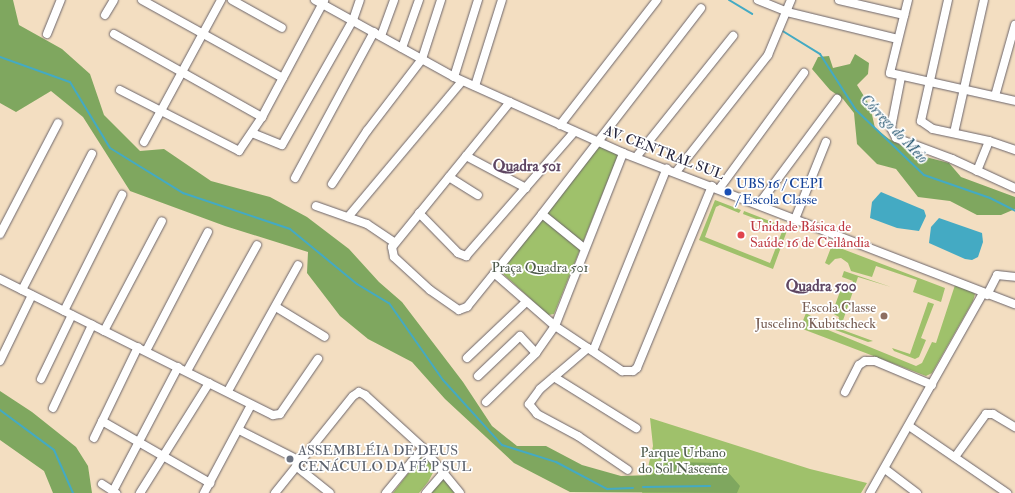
<!DOCTYPE html>
<html>
<head>
<meta charset="utf-8">
<style>
  body { margin:0 }
  #map { position:relative; width:1015px; height:493px; overflow:hidden; background:#f3dec1; font-family:"IM FELL Double Pica",serif }
  div>[style] { position:absolute }
  [style*='--x'] { left:calc(var(--x)*1px); top:calc(var(--y)*1px); width:calc(var(--w)*1px); rotate:calc(var(--a)*1deg) }
  .green>* { inset:0; background:#9fc16b }
  .forest>* { inset:0; background:#7fa75f }
  .water>* { inset:0; background:#44aac3 }
  .stream>* { height:2px; margin:-1px; padding:0 1px; transform-origin:1px; border-radius:1px; background:#44aac3 }
  .roads { filter:drop-shadow(0 0 1px #6b646a) drop-shadow(0 0 1px #6b646a) }
  .minor>* { height:8px; margin:-4px; padding:0 4px; transform-origin:4px; border-radius:4px; background:#fff }
  .dots>* { width:11px; height:11px; translate:-50% -50%; box-sizing:border-box; border:2px solid #fff; border-radius:50% }
  span { translate:-50% -50%; white-space:nowrap; text-align:center; line-height:1.15; -webkit-text-stroke:3.5px #fff; paint-order:stroke }
  .street-label { font-size:14px; color:#22223b }
  .transit-label { font-size:14px; color:#164399 }
  .left { translate:0 -50%; text-align:left }
  .health-label { font-size:14px; color:#be3a42 }
  .park-label { font-size:14px; color:#4e5a4c }
  .education-label { font-size:14px; color:#785e54 }
  .right { translate:-100% -50%; text-align:right }
  .worship-label { font-size:14px; color:#5b616d }
  .water-label { font-size:15px; color:#315f78; font-style:italic }
  .neighbourhood-label { font-size:15px; color:#5f4763; font-weight:700 }
</style>
</head>
<body>
<div id="map">
  <div class="green">
    <i style="clip-path:polygon(599px 145px,619px 153px,554px 314px,548px 315px,500px 271px)"></i>
    <i style="clip-path:polygon(715px 200px,741px 210px,739px 213px,720px 205px,716px 207px,705px 237px,770px 263px,783px 229px,743px 214px,744px 211px,788px 228px,773px 269px,699px 240px)"></i>
    <i style="clip-path:polygon(832px 245px,945px 288px,941px 302px,913px 292px,917px 280px,876px 266px,872px 277px,851px 271px,848px 263px,841px 258px,835px 259px,829px 265px,825px 263px)"></i>
    <i style="clip-path:polygon(844px 271px,891px 287px,858px 277px,840px 329px,873px 341px,868px 342px,830px 328px,834px 319px,838px 321px,839px 317px,832px 313px,841px 289px,844px 292px,846px 286px,850px 288px,853px 281px,842px 277px)"></i>
    <i style="clip-path:polygon(955px 285px,972px 291px,975px 294px,973px 301px,932px 373px,926px 376px,800px 328px,806px 313px,816px 319px,811px 323px,916px 366px,922px 363px,932px 342px,936px 343px)"></i>
    <i style="clip-path:polygon(928px 302px,934px 304px,921px 338px,926px 340px,919px 357px,915px 359px,894px 351px,892px 348px,910px 354px)"></i>
    <i style="clip-path:polygon(650px 418px,810px 469px,867px 483px,861px 493px,642px 493px,653px 446px)"></i>
    <i style="clip-path:polygon(420px 458px,429px 460px,436px 467px,428px 482px,419px 493px,393px 493px)"></i>
    <i style="clip-path:polygon(443px 478px,456px 493px,429px 493px)"></i>
  </div>
  <div class="forest">
    <i style="clip-path:polygon(0 0,13px 0,19px 25px,62px 49px,90px 74px,104px 115px,140px 151px,164px 149px,211px 181px,270px 197px,307px 217px,349px 249px,379px 282px,402px 302px,463px 382px,492px 426px,517px 446px,546px 446px,582px 465px,621px 476px,652px 475px,668px 462px,720px 463px,740px 486px,737px 493px,570px 492px,514px 463px,445px 399px,412px 362px,368px 339px,340px 316px,307px 273px,308px 252px,225px 226px,130px 191px,83px 117px,51px 91px,16px 112px,0 103px)"></i>
    <i style="clip-path:polygon(855px 54px,869px 63px,868px 74px,857px 85px,870px 106px,875px 128px,889px 139px,922px 156px,949px 163px,961px 177px,1015px 197px,1015px 209px,1001px 215px,977px 215px,950px 201px,918px 197px,896px 169px,877px 164px,857px 144px,854px 113px,843px 99px,830px 90px,812px 69px,818px 57px,829px 56px,833px 68px,850px 64px)"></i>
    <i style="clip-path:polygon(0 391px,32px 412px,76px 447px,88px 466px,92px 493px,53px 493px,44px 471px,0 440px)"></i>
  </div>
  <div class="water">
    <i style="clip-path:polygon(881px 192px,924px 210px,926px 216px,919px 231px,897px 228px,870px 218px,872px 202px)"></i>
    <i style="clip-path:polygon(939px 218px,982px 233px,983px 242px,978px 257px,972px 260px,965px 259px,929px 243px,931px 227px)"></i>
  </div>
  <div class="stream">
    <i style="--x:729;--y:0;--w:27;--a:31"></i>
    <i style="--x:781;--y:30;--w:46;--a:31.6"></i>
    <i style="--x:820;--y:54;--w:67;--a:57.3"></i>
    <i style="--x:856;--y:110;--w:94;--a:43.7"></i>
    <i style="--x:924;--y:175;--w:70;--a:19.2"></i>
    <i style="--x:990;--y:198;--w:28;--a:27"></i>
    <i style="--x:0;--y:57;--w:74;--a:19.7"></i>
    <i style="--x:70;--y:82;--w:77;--a:58.8"></i>
    <i style="--x:110;--y:148;--w:86;--a:31.7"></i>
    <i style="--x:183;--y:193;--w:113;--a:18.6"></i>
    <i style="--x:290;--y:229;--w:87;--a:39.4"></i>
    <i style="--x:357;--y:284;--w:37;--a:31"></i>
    <i style="--x:389;--y:303;--w:94;--a:55"></i>
    <i style="--x:443;--y:380;--w:88;--a:47.8"></i>
    <i style="--x:502;--y:445;--w:57;--a:17.5"></i>
    <i style="--x:556;--y:462;--w:58;--a:27.9"></i>
    <i style="--x:607;--y:489;--w:26;--a:-2"></i>
    <i style="--x:0;--y:410;--w:67;--a:36.5"></i>
    <i style="--x:54;--y:450;--w:47;--a:66.2"></i>
    <i style="--x:643;--y:487;--w:67;--a:-0.9"></i>
  </div>
  <div class="roads">
    <div class="minor">
      <i style="--x:142;--y:0;--w:161;--a:29"></i>
      <i style="--x:232;--y:0;--w:57;--a:29.2"></i>
      <i style="--x:315;--y:0;--w:159;--a:29"></i>
      <i style="--x:454;--y:77;--w:185;--a:24.2"></i>
      <i style="--x:623;--y:153;--w:420;--a:21.1"></i>
      <i style="--x:758;--y:0;--w:31;--a:22"></i>
      <i style="--x:787;--y:12;--w:114;--a:13.7"></i>
      <i style="--x:839;--y:0;--w:67;--a:13"></i>
      <i style="--x:908;--y:0;--w:75;--a:103.9"></i>
      <i style="--x:890;--y:73;--w:128;--a:12.6"></i>
      <i style="--x:948;--y:0;--w:124;--a:102.6"></i>
      <i style="--x:921;--y:121;--w:14;--a:34"></i>
      <i style="--x:933;--y:129;--w:57;--a:12.1"></i>
      <i style="--x:989;--y:141;--w:28;--a:19"></i>
      <i style="--x:105;--y:15;--w:17;--a:-59"></i>
      <i style="--x:47;--y:34;--w:37;--a:-68"></i>
      <i style="--x:114;--y:34;--w:170;--a:29.3"></i>
      <i style="--x:381;--y:36;--w:38;--a:-70"></i>
      <i style="--x:402;--y:48;--w:51;--a:-70.5"></i>
      <i style="--x:454;--y:77;--w:81;--a:-72.7"></i>
      <i style="--x:901;--y:77;--w:52;--a:101.1"></i>
      <i style="--x:891;--y:128;--w:11;--a:63"></i>
      <i style="--x:896;--y:138;--w:60;--a:20.6"></i>
      <i style="--x:952;--y:159;--w:69;--a:24.7"></i>
      <i style="--x:475;--y:86;--w:90;--a:-72.6"></i>
      <i style="--x:120;--y:90;--w:134;--a:27.1"></i>
      <i style="--x:239;--y:151;--w:41;--a:-55.9"></i>
      <i style="--x:262;--y:117;--w:132;--a:-61.9"></i>
      <i style="--x:995;--y:96;--w:74;--a:-74.3"></i>
      <i style="--x:510;--y:102;--w:187;--a:129.1"></i>
      <i style="--x:392;--y:247;--w:10;--a:79"></i>
      <i style="--x:394;--y:257;--w:49;--a:42.5"></i>
      <i style="--x:430;--y:290;--w:35;--a:35"></i>
      <i style="--x:459;--y:310;--w:9;--a:-21"></i>
      <i style="--x:467;--y:307;--w:119;--a:-51.1"></i>
      <i style="--x:542;--y:214;--w:260;--a:-52.3"></i>
      <i style="--x:560;--y:125;--w:158;--a:-52.2"></i>
      <i style="--x:252;--y:133;--w:32;--a:22"></i>
      <i style="--x:282;--y:145;--w:144;--a:-60.4"></i>
      <i style="--x:353;--y:20;--w:21;--a:-71"></i>
      <i style="--x:954;--y:133;--w:136;--a:-77.3"></i>
      <i style="--x:144;--y:142;--w:162;--a:-61.5"></i>
      <i style="--x:466;--y:156;--w:68;--a:28.1"></i>
      <i style="--x:637;--y:156;--w:154;--a:-51.3"></i>
      <i style="--x:977;--y:171;--w:32;--a:-68"></i>
      <i style="--x:676;--y:172;--w:149;--a:-51.8"></i>
      <i style="--x:768;--y:55;--w:60;--a:-67.3"></i>
      <i style="--x:449;--y:177;--w:34;--a:32"></i>
      <i style="--x:295;--y:178;--w:166;--a:-61.6"></i>
      <i style="--x:332;--y:184;--w:64;--a:-56.6"></i>
      <i style="--x:367;--y:131;--w:91;--a:-52.6"></i>
      <i style="--x:422;--y:59;--w:62;--a:-72.1"></i>
      <i style="--x:719;--y:189;--w:144;--a:-53.8"></i>
      <i style="--x:759;--y:204;--w:131;--a:-53.4"></i>
      <i style="--x:316;--y:206;--w:54;--a:19.4"></i>
      <i style="--x:367;--y:224;--w:32;--a:34"></i>
      <i style="--x:419;--y:213;--w:56;--a:45.7"></i>
      <i style="--x:458;--y:253;--w:9;--a:21"></i>
      <i style="--x:466;--y:256;--w:164;--a:-48.9"></i>
      <i style="--x:542;--y:214;--w:55;--a:39.1"></i>
      <i style="--x:348;--y:217;--w:177;--a:-50"></i>
      <i style="--x:795;--y:219;--w:83;--a:-68.1"></i>
      <i style="--x:0;--y:234;--w:125;--a:-62.4"></i>
      <i style="--x:494;--y:273;--w:81;--a:41"></i>
      <i style="--x:555;--y:326;--w:81;--a:33.9"></i>
      <i style="--x:622;--y:371;--w:11;--a:0"></i>
      <i style="--x:633;--y:371;--w:5;--a:-37"></i>
      <i style="--x:637;--y:368;--w:197;--a:-67.6"></i>
      <i style="--x:0;--y:279;--w:305;--a:26.5"></i>
      <i style="--x:273;--y:415;--w:7;--a:-8"></i>
      <i style="--x:280;--y:414;--w:67;--a:-55.4"></i>
      <i style="--x:22;--y:290;--w:153;--a:-62.8"></i>
      <i style="--x:987;--y:295;--w:22;--a:-63"></i>
      <i style="--x:997;--y:275;--w:18;--a:6"></i>
      <i style="--x:276;--y:307;--w:57;--a:31.5"></i>
      <i style="--x:64;--y:311;--w:130;--a:-63.4"></i>
      <i style="--x:104;--y:331;--w:124;--a:-62.2"></i>
      <i style="--x:588;--y:348;--w:63;--a:139.5"></i>
      <i style="--x:540;--y:389;--w:19;--a:126"></i>
      <i style="--x:529;--y:404;--w:13;--a:51"></i>
      <i style="--x:537;--y:414;--w:47;--a:28.2"></i>
      <i style="--x:578;--y:436;--w:60;--a:34.2"></i>
      <i style="--x:146;--y:351;--w:134;--a:-62.5"></i>
      <i style="--x:593;--y:351;--w:197;--a:-68"></i>
      <i style="--x:467;--y:358;--w:81;--a:-43.5"></i>
      <i style="--x:0;--y:361;--w:73;--a:-64.1"></i>
      <i style="--x:187;--y:371;--w:144;--a:-60.9"></i>
      <i style="--x:478;--y:376;--w:58;--a:-43.6"></i>
      <i style="--x:520;--y:336;--w:23;--a:47"></i>
      <i style="--x:554;--y:377;--w:97;--a:31.9"></i>
      <i style="--x:41;--y:379;--w:71;--a:-64.2"></i>
      <i style="--x:228;--y:391;--w:144;--a:-60.9"></i>
      <i style="--x:845;--y:392;--w:30;--a:-63"></i>
      <i style="--x:859;--y:365;--w:7;--a:-34"></i>
      <i style="--x:865;--y:361;--w:10;--a:0"></i>
      <i style="--x:875;--y:361;--w:62;--a:22.8"></i>
      <i style="--x:486;--y:402;--w:70;--a:-44.4"></i>
      <i style="--x:536;--y:353;--w:33;--a:-55"></i>
      <i style="--x:555;--y:326;--w:186;--a:-68.5"></i>
      <i style="--x:53;--y:408;--w:92;--a:-64.8"></i>
      <i style="--x:102;--y:421;--w:125;--a:29.9"></i>
      <i style="--x:909;--y:426;--w:119;--a:34.4"></i>
      <i style="--x:239;--y:430;--w:68;--a:26.9"></i>
      <i style="--x:94;--y:438;--w:101;--a:-64.2"></i>
      <i style="--x:955;--y:457;--w:53;--a:-54.2"></i>
      <i style="--x:986;--y:414;--w:7;--a:0"></i>
      <i style="--x:993;--y:414;--w:26;--a:31"></i>
      <i style="--x:296;--y:466;--w:43;--a:38.5"></i>
      <i style="--x:885;--y:469;--w:40;--a:37"></i>
      <i style="--x:102;--y:484;--w:17;--a:33"></i>
      <i style="--x:113;--y:491;--w:140;--a:-62.3"></i>
      <i style="--x:140;--y:493;--w:130;--a:-57.9"></i>
      <i style="--x:204;--y:493;--w:100;--a:-61.9"></i>
      <i style="--x:275;--y:493;--w:124;--a:-51.2"></i>
      <i style="--x:353;--y:396;--w:7;--a:-34"></i>
      <i style="--x:359;--y:392;--w:7;--a:27"></i>
      <i style="--x:365;--y:395;--w:79;--a:42.4"></i>
      <i style="--x:423;--y:448;--w:58;--a:50.6"></i>
      <i style="--x:386;--y:493;--w:58;--a:-50.6"></i>
      <i style="--x:426;--y:493;--w:28;--a:-49"></i>
      <i style="--x:870;--y:493;--w:230;--a:-60.5"></i>
    </div>
  </div>
  <div class="dots">
    <i style="left:728px;top:192px;background:#1a4fb4"></i>
    <i style="left:741px;top:235px;background:#e0444e"></i>
    <i style="left:884px;top:316px;background:#8d6e63"></i>
    <i style="left:290px;top:459px;background:#6b7280"></i>
  </div>
  <div class="street-label">
    <span style="left:664px;top:153px;rotate:21deg">AV. CENTRAL SUL</span>
  </div>
  <div class="transit-label">
    <span class="left" style="left:736px;top:192px">UBS 16 / CEPI<br>/ Escola Classe</span>
  </div>
  <div class="health-label">
    <span class="left" style="left:750px;top:235px">Unidade Básica de<br>Saúde 16 de Ceilândia</span>
  </div>
  <div class="park-label">
    <span style="left:540px;top:268px">Praça Quadra 501</span>
    <span style="left:683px;top:461px">Parque Urbano<br>do Sol Nascente</span>
  </div>
  <div class="education-label">
    <span class="right" style="left:876px;top:316px">Escola Classe<br>Juscelino Kubitscheck</span>
  </div>
  <div class="worship-label">
    <span class="left" style="left:298px;top:459px">ASSEMBLÉIA DE DEUS<br>CENÁCULO DA FÉ P SUL</span>
  </div>
  <div class="water-label">
    <span style="left:894px;top:129px;rotate:46deg">Córrego do Meio</span>
  </div>
  <div class="neighbourhood-label">
    <span style="left:527px;top:167px">Quadra 501</span>
    <span style="left:821px;top:287px">Quadra 500</span>
  </div>
</div>
</body>
</html>
